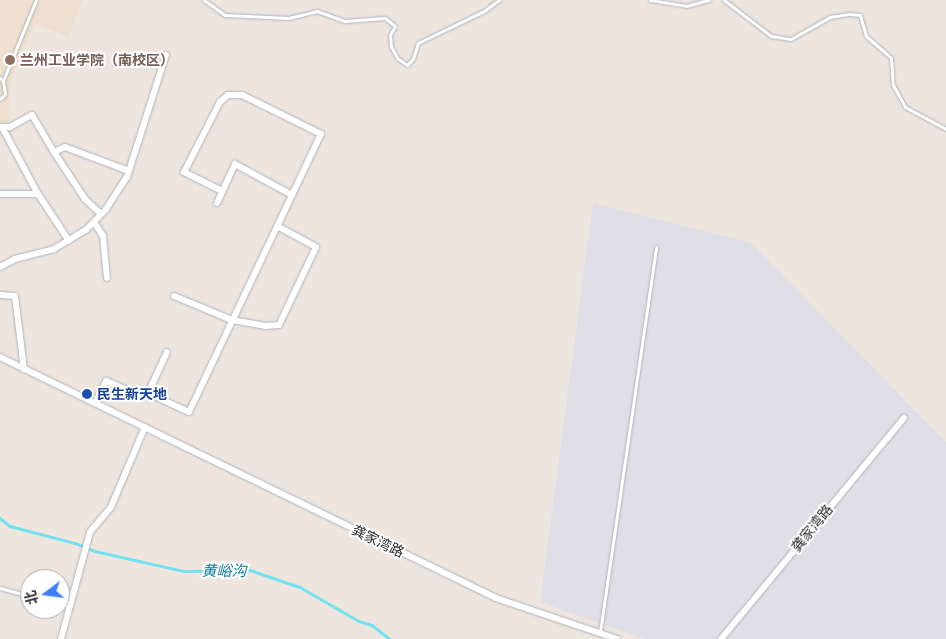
<!DOCTYPE html>
<html>
<head>
<meta charset="utf-8">
<style>
  body { margin:0 }
  #map { position:relative; width:946px; height:639px; overflow:hidden; background:#eee5df; font-family:"Titillium Web","Noto Sans SC",sans-serif }
  div>[style] { position:absolute }
  [style*='--x'] { left:calc(var(--x)*1px); top:calc(var(--y)*1px); width:calc(var(--w)*1px); rotate:calc(var(--a)*1deg) }
  .industrial>* { inset:0; background:#e0dfe7 }
  .education>* { inset:0; background:#efdfce }
  .stream>* { height:2.5px; margin:-1.25px; padding:0 1.25px; transform-origin:1.25px; border-radius:1.25px; background:#72e2f0 }
  .roads { filter:drop-shadow(0 0 1px #afb4bc) drop-shadow(0 0 1px #afb4bc) }
  .service>* { height:3px; margin:-1.5px; padding:0 1.5px; transform-origin:1.5px; border-radius:1.5px; background:#fff }
  .minor>* { height:6px; margin:-3px; padding:0 3px; transform-origin:3px; border-radius:3px; background:#fff }
  .dots>* { width:14px; height:14px; translate:-50% -50%; box-sizing:border-box; border:2px solid #fff; border-radius:50% }
  span { translate:-50% -50%; white-space:nowrap; text-align:center; line-height:1.15; -webkit-text-stroke:4px #fff; paint-order:stroke }
  .education-label { font-size:14px; color:#785e54; font-weight:700 }
  .left { translate:0 -50%; text-align:left }
  .transit-label { font-size:14px; color:#164399; font-weight:700 }
  .street-label { font-size:14px; color:#2c2c2c }
  .water-label { font-size:15px; color:#0c7e99; font-style:italic }
  .north { position:absolute; left:20px; top:569px; width:50px; height:50px; box-sizing:border-box; background:#fff; border:1px solid #ababab; border-radius:50%; rotate:255deg; font-size:14px; font-weight:700; line-height:20px; text-align:center; color:#2c2c2c }
  .north::after { content:''; display:block; margin:auto; width:18px; height:22px; background:#3e7ffc; clip-path:polygon(50% 0,100% 100%,50% 72%,0 100%) }
</style>
</head>
<body>
<div id="map">
  <div class="industrial">
    <i style="clip-path:polygon(593px 203px,751px 243px,946px 442px,946px 639px,645px 639px,540px 602px)"></i>
  </div>
  <div class="education">
    <i style="clip-path:polygon(0 0,83px 0,68px 37px,35px 23px,10px 82px,9px 123px,0 123px)"></i>
  </div>
  <div class="stream">
    <i style="--x:0;--y:518;--w:13;--a:39"></i>
    <i style="--x:10;--y:526;--w:67;--a:14.7"></i>
    <i style="--x:75;--y:543;--w:22;--a:22"></i>
    <i style="--x:95;--y:551;--w:91;--a:12.7"></i>
    <i style="--x:184;--y:571;--w:66;--a:-0.9"></i>
    <i style="--x:250;--y:570;--w:53;--a:18.8"></i>
    <i style="--x:300;--y:587;--w:68;--a:30"></i>
    <i style="--x:359;--y:621;--w:14;--a:17"></i>
    <i style="--x:372;--y:625;--w:23;--a:38"></i>
  </div>
  <div class="roads">
    <div class="service">
      <i style="--x:204;--y:0;--w:26;--a:36"></i>
      <i style="--x:225;--y:15;--w:64;--a:2.7"></i>
      <i style="--x:289;--y:18;--w:29;--a:-14"></i>
      <i style="--x:317;--y:11;--w:30;--a:20"></i>
      <i style="--x:345;--y:21;--w:40;--a:-4.3"></i>
      <i style="--x:385;--y:18;--w:13;--a:39"></i>
      <i style="--x:395;--y:26;--w:10;--a:119"></i>
      <i style="--x:390;--y:35;--w:11;--a:85"></i>
      <i style="--x:391;--y:46;--w:13;--a:63"></i>
      <i style="--x:397;--y:58;--w:12;--a:35"></i>
      <i style="--x:407;--y:65;--w:8;--a:-45"></i>
      <i style="--x:413;--y:59;--w:17;--a:-73"></i>
      <i style="--x:418;--y:43;--w:73;--a:-25.9"></i>
      <i style="--x:484;--y:11;--w:19;--a:-36"></i>
      <i style="--x:650;--y:0;--w:36;--a:9"></i>
      <i style="--x:686;--y:6;--w:24;--a:-15"></i>
      <i style="--x:724;--y:0;--w:59;--a:37.5"></i>
      <i style="--x:771;--y:36;--w:20;--a:9"></i>
      <i style="--x:791;--y:39;--w:45;--a:-29.4"></i>
      <i style="--x:830;--y:17;--w:19;--a:-9"></i>
      <i style="--x:849;--y:14;--w:11;--a:5"></i>
      <i style="--x:860;--y:15;--w:22;--a:74"></i>
      <i style="--x:866;--y:36;--w:33;--a:41"></i>
      <i style="--x:891;--y:58;--w:27;--a:86"></i>
      <i style="--x:893;--y:85;--w:25;--a:61"></i>
      <i style="--x:905;--y:107;--w:47;--a:28.2"></i>
      <i style="--x:0;--y:78;--w:4;--a:45"></i>
      <i style="--x:3;--y:81;--w:13;--a:81"></i>
      <i style="--x:5;--y:94;--w:7;--a:135"></i>
      <i style="--x:3;--y:81;--w:87;--a:-67.8"></i>
      <i style="--x:0;--y:588;--w:31;--a:15"></i>
      <i style="--x:60;--y:604;--w:10;--a:17"></i>
      <i style="--x:600;--y:632;--w:389;--a:-81.7"></i>
    </div>
    <div class="minor">
      <i style="--x:0;--y:127;--w:10;--a:0"></i>
      <i style="--x:10;--y:127;--w:25;--a:-29"></i>
      <i style="--x:32;--y:115;--w:43;--a:59.3"></i>
      <i style="--x:2;--y:127;--w:76;--a:61.8"></i>
      <i style="--x:38;--y:194;--w:56;--a:56.6"></i>
      <i style="--x:0;--y:194;--w:38;--a:0"></i>
      <i style="--x:217;--y:203;--w:43;--a:-65.2"></i>
      <i style="--x:235;--y:164;--w:65;--a:28.5"></i>
      <i style="--x:101;--y:214;--w:22;--a:-137"></i>
      <i style="--x:85;--y:199;--w:56;--a:-123.4"></i>
      <i style="--x:54;--y:152;--w:12;--a:-24"></i>
      <i style="--x:65;--y:147;--w:68;--a:20.6"></i>
      <i style="--x:94;--y:222;--w:17;--a:57"></i>
      <i style="--x:103;--y:236;--w:42;--a:84.6"></i>
      <i style="--x:0;--y:267;--w:17;--a:-28"></i>
      <i style="--x:15;--y:259;--w:40;--a:-14.4"></i>
      <i style="--x:54;--y:249;--w:37;--a:-31"></i>
      <i style="--x:86;--y:230;--w:29;--a:-46"></i>
      <i style="--x:106;--y:209;--w:38;--a:-57"></i>
      <i style="--x:127;--y:177;--w:128;--a:-72.3"></i>
      <i style="--x:0;--y:295;--w:15;--a:4"></i>
      <i style="--x:15;--y:296;--w:74;--a:83"></i>
      <i style="--x:174;--y:296;--w:63;--a:22.5"></i>
      <i style="--x:232;--y:320;--w:34;--a:10"></i>
      <i style="--x:265;--y:326;--w:14;--a:-4"></i>
      <i style="--x:279;--y:325;--w:86;--a:-64.6"></i>
      <i style="--x:316;--y:247;--w:44;--a:-151.7"></i>
      <i style="--x:0;--y:357;--w:551;--a:25.91"></i>
      <i style="--x:496;--y:598;--w:128;--a:18.7"></i>
      <i style="--x:148;--y:393;--w:45;--a:24.9"></i>
      <i style="--x:189;--y:412;--w:308;--a:-64.6"></i>
      <i style="--x:321;--y:134;--w:88;--a:-153.7"></i>
      <i style="--x:242;--y:95;--w:14;--a:180"></i>
      <i style="--x:228;--y:95;--w:11;--a:139"></i>
      <i style="--x:220;--y:102;--w:79;--a:117.2"></i>
      <i style="--x:184;--y:172;--w:42;--a:26.6"></i>
      <i style="--x:95;--y:403;--w:25;--a:-63"></i>
      <i style="--x:106;--y:381;--w:34;--a:23"></i>
      <i style="--x:137;--y:394;--w:11;--a:-5"></i>
      <i style="--x:148;--y:393;--w:45;--a:-65.1"></i>
      <i style="--x:61;--y:639;--w:111;--a:-74.8"></i>
      <i style="--x:90;--y:532;--w:33;--a:-50"></i>
      <i style="--x:111;--y:507;--w:87;--a:-67"></i>
      <i style="--x:721;--y:639;--w:287;--a:-50.4"></i>
    </div>
  </div>
  <div class="dots">
    <i style="left:10px;top:60px;background:#8d6e63"></i>
    <i style="left:87px;top:394px;background:#1a4fb4"></i>
  </div>
  <div class="education-label">
    <span class="left" style="left:20px;top:60px">兰州工业学院（南校区）</span>
  </div>
  <div class="transit-label">
    <span class="left" style="left:97px;top:394px">民生新天地</span>
  </div>
  <div class="street-label">
    <span style="left:812px;top:528px;rotate:-51deg">龚家湾路</span>
    <span style="left:378px;top:541px;rotate:26deg">龚家湾路</span>
  </div>
  <div class="water-label">
    <span style="left:224px;top:571px">黄峪沟</span>
  </div>
  <div class="north">北</div>
</div>
</body>
</html>
